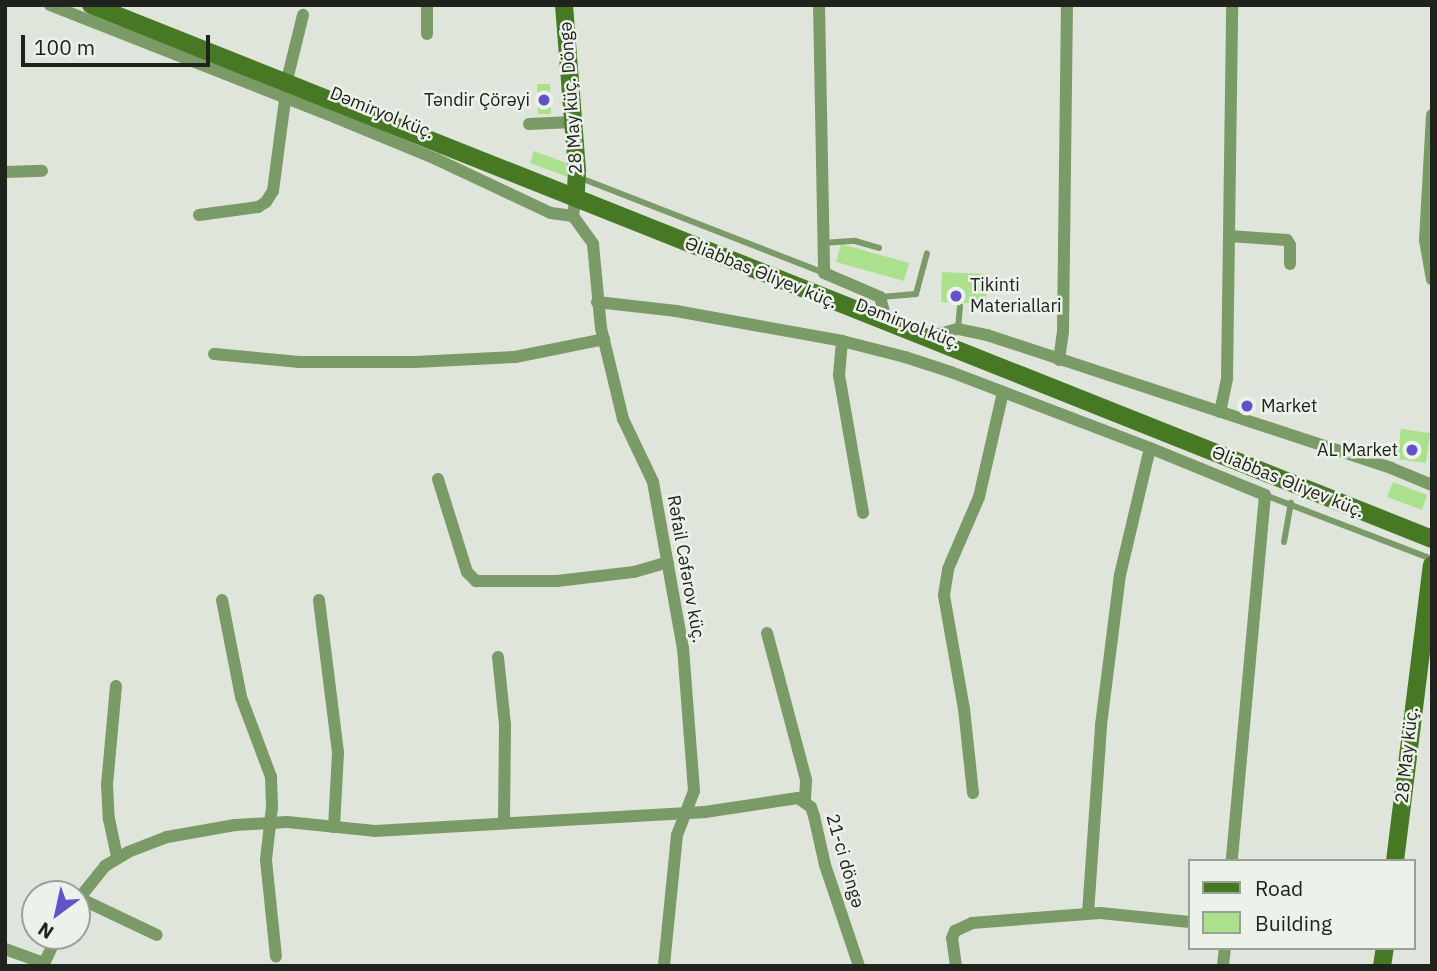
<!DOCTYPE html>
<html>
<head>
<meta charset="utf-8">
<style>
  body { margin:0 }
  #map { position:relative; width:1437px; height:971px; overflow:hidden; background:#dfe5db; font-family:"IBM Plex Sans",sans-serif }
  div>[style] { position:absolute }
  [style*='--x'] { left:calc(var(--x)*1px); top:calc(var(--y)*1px); width:calc(var(--w)*1px); rotate:calc(var(--a)*1deg) }
  .building>* { inset:0; background:#abe18c }
  .lane>* { height:6px; margin:-3px; padding:0 3px; transform-origin:3px; border-radius:3px; background:#7a9b67 }
  .street>* { height:12px; margin:-6px; padding:0 6px; transform-origin:6px; border-radius:6px; background:#7a9b67 }
  .secondary>* { height:18px; margin:-9px; padding:0 9px; transform-origin:9px; border-radius:9px; background:#477824 }
  .dots>* { width:19px; height:19px; translate:-50% -50%; box-sizing:border-box; border:4px solid #ecf2e9; border-radius:50% }
  span { translate:-50% -50%; white-space:nowrap; text-align:center; line-height:1.15; -webkit-text-stroke:5px #ecf2e9; paint-order:stroke }
  .street-label { font-size:18px; color:#20221e }
  .poi-label { font-size:18px; color:#20221e }
  .right { translate:-100% -50%; text-align:right }
  .left { translate:0 -50%; text-align:left }
  .frame { position:absolute; inset:0; border:7px solid #20221e; pointer-events:none }
  .legend { position:absolute; left:1188px; top:859px; width:228px; height:91px; box-sizing:border-box; background:#ecf2e9; border:2px solid #9a9f98; margin:0; padding:9px 12px; list-style:none; font-size:21px; color:#20221e }
  .legend li { display:flex; align-items:center; gap:14px; height:35px }
  .legend b { width:35px; border:2px solid #9a9f98 }
  .north { position:absolute; left:21px; top:880px; width:70px; height:70px; box-sizing:border-box; background:#ecf2e9; border:2px solid #9a9f98; border-radius:50%; rotate:213deg; font-size:19px; font-weight:700; line-height:28px; text-align:center; color:#20221e }
  .north::after { content:''; display:block; margin:auto; width:24px; height:32px; background:#6252ca; clip-path:polygon(50% 0,100% 100%,50% 72%,0 100%) }
  .scale { position:absolute; left:21px; top:35px; width:189px; height:32px; box-sizing:border-box; border:4px solid #20221e; border-top:0; padding-left:9px; font-size:21px; line-height:24px; white-space:nowrap; color:#20221e; -webkit-text-stroke:5px #ecf2e9; paint-order:stroke }
</style>
</head>
<body>
<div id="map">
  <div class="building">
    <i style="clip-path:polygon(537px 84px,550px 84px,551px 114px,538px 114px)"></i>
    <i style="clip-path:polygon(534px 151px,566px 163px,568px 177px,530px 163px)"></i>
    <i style="clip-path:polygon(841px 244px,909px 263px,904px 281px,836px 262px)"></i>
    <i style="clip-path:polygon(942px 272px,987px 274px,986px 304px,941px 302px)"></i>
    <i style="clip-path:polygon(1401px 429px,1430px 433px,1426px 463px,1397px 459px)"></i>
    <i style="clip-path:polygon(1393px 482px,1427px 495px,1422px 510px,1387px 497px)"></i>
  </div>
  <div class="lane">
    <i style="--x:578;--y:177;--w:264;--a:21.3"></i>
    <i style="--x:823;--y:243;--w:32;--a:-4"></i>
    <i style="--x:855;--y:241;--w:25;--a:16"></i>
    <i style="--x:881;--y:297;--w:35;--a:-5"></i>
    <i style="--x:916;--y:294;--w:42;--a:-75"></i>
    <i style="--x:958;--y:329;--w:23;--a:-85"></i>
    <i style="--x:1265;--y:495;--w:179;--a:21"></i>
    <i style="--x:1284;--y:542;--w:40;--a:-80"></i>
  </div>
  <div class="street">
    <i style="--x:50;--y:5;--w:298;--a:21.5"></i>
    <i style="--x:327;--y:114;--w:118;--a:22.4"></i>
    <i style="--x:436;--y:159;--w:127;--a:25.2"></i>
    <i style="--x:551;--y:213;--w:22;--a:8"></i>
    <i style="--x:819;--y:5;--w:268;--a:88.9"></i>
    <i style="--x:824;--y:273;--w:61;--a:23.2"></i>
    <i style="--x:880;--y:297;--w:20;--a:75"></i>
    <i style="--x:427;--y:34;--w:29;--a:-90"></i>
    <i style="--x:288;--y:76;--w:63;--a:-76.2"></i>
    <i style="--x:1432;--y:115;--w:125;--a:93.2"></i>
    <i style="--x:1425;--y:240;--w:40;--a:80"></i>
    <i style="--x:529;--y:124;--w:44;--a:-2.6"></i>
    <i style="--x:5;--y:172;--w:37;--a:-2"></i>
    <i style="--x:576;--y:192;--w:24;--a:97"></i>
    <i style="--x:573;--y:216;--w:34;--a:54"></i>
    <i style="--x:593;--y:244;--w:84;--a:84.6"></i>
    <i style="--x:601;--y:328;--w:94;--a:76.4"></i>
    <i style="--x:623;--y:419;--w:70;--a:64.5"></i>
    <i style="--x:653;--y:482;--w:169;--a:79.8"></i>
    <i style="--x:683;--y:648;--w:143;--a:85.6"></i>
    <i style="--x:694;--y:791;--w:47;--a:111.1"></i>
    <i style="--x:677;--y:835;--w:132;--a:95.7"></i>
    <i style="--x:199;--y:215;--w:60;--a:-7.7"></i>
    <i style="--x:258;--y:207;--w:9;--a:-32"></i>
    <i style="--x:266;--y:202;--w:13;--a:-58"></i>
    <i style="--x:273;--y:191;--w:100;--a:-82.5"></i>
    <i style="--x:1229;--y:236;--w:58;--a:3.9"></i>
    <i style="--x:1287;--y:240;--w:6;--a:59"></i>
    <i style="--x:1290;--y:245;--w:19;--a:90"></i>
    <i style="--x:597;--y:302;--w:80;--a:6.5"></i>
    <i style="--x:676;--y:311;--w:169;--a:10.2"></i>
    <i style="--x:842;--y:341;--w:65;--a:14.3"></i>
    <i style="--x:905;--y:357;--w:48;--a:18.1"></i>
    <i style="--x:951;--y:372;--w:213;--a:20.9"></i>
    <i style="--x:1150;--y:448;--w:124;--a:22.2"></i>
    <i style="--x:1265;--y:495;--w:367;--a:95.2"></i>
    <i style="--x:935;--y:335;--w:24;--a:-15"></i>
    <i style="--x:958;--y:329;--w:30;--a:12"></i>
    <i style="--x:987;--y:335;--w:425;--a:18.2"></i>
    <i style="--x:1391;--y:468;--w:44;--a:22.5"></i>
    <i style="--x:842;--y:341;--w:34;--a:95"></i>
    <i style="--x:839;--y:375;--w:140;--a:80.1"></i>
    <i style="--x:214;--y:354;--w:86;--a:5.3"></i>
    <i style="--x:300;--y:362;--w:115;--a:0"></i>
    <i style="--x:415;--y:362;--w:100;--a:-2.9"></i>
    <i style="--x:515;--y:357;--w:91;--a:-11.4"></i>
    <i style="--x:1059;--y:360;--w:29;--a:-82"></i>
    <i style="--x:1063;--y:331;--w:326;--a:-89.3"></i>
    <i style="--x:1220;--y:412;--w:35;--a:-78"></i>
    <i style="--x:1227;--y:378;--w:373;--a:-89.2"></i>
    <i style="--x:438;--y:479;--w:97;--a:72.7"></i>
    <i style="--x:467;--y:572;--w:13;--a:45"></i>
    <i style="--x:476;--y:581;--w:81;--a:0"></i>
    <i style="--x:557;--y:581;--w:78;--a:-6.7"></i>
    <i style="--x:634;--y:572;--w:35;--a:-16"></i>
    <i style="--x:222;--y:600;--w:99;--a:78.9"></i>
    <i style="--x:241;--y:697;--w:85;--a:69.4"></i>
    <i style="--x:271;--y:777;--w:30;--a:88"></i>
    <i style="--x:272;--y:807;--w:53;--a:96.5"></i>
    <i style="--x:266;--y:860;--w:97;--a:84.1"></i>
    <i style="--x:319;--y:600;--w:154;--a:82.9"></i>
    <i style="--x:338;--y:753;--w:74;--a:93.1"></i>
    <i style="--x:767;--y:633;--w:152;--a:75.1"></i>
    <i style="--x:806;--y:780;--w:21;--a:93"></i>
    <i style="--x:498;--y:657;--w:68;--a:84.1"></i>
    <i style="--x:505;--y:725;--w:97;--a:90.6"></i>
    <i style="--x:116;--y:686;--w:99;--a:95.2"></i>
    <i style="--x:107;--y:785;--w:34;--a:87"></i>
    <i style="--x:109;--y:819;--w:40;--a:78"></i>
    <i style="--x:973;--y:793;--w:84;--a:-96.1"></i>
    <i style="--x:964;--y:709;--w:116;--a:-100"></i>
    <i style="--x:944;--y:595;--w:26;--a:-81"></i>
    <i style="--x:948;--y:569;--w:78;--a:-66.7"></i>
    <i style="--x:979;--y:497;--w:108;--a:-77.1"></i>
    <i style="--x:79;--y:898;--w:86;--a:25.4"></i>
    <i style="--x:77;--y:901;--w:45;--a:-51.3"></i>
    <i style="--x:105;--y:866;--w:27;--a:-31"></i>
    <i style="--x:128;--y:852;--w:42;--a:-21"></i>
    <i style="--x:167;--y:837;--w:69;--a:-10"></i>
    <i style="--x:235;--y:825;--w:52;--a:-3.3"></i>
    <i style="--x:287;--y:822;--w:88;--a:5.8"></i>
    <i style="--x:375;--y:831;--w:331;--a:-3.3"></i>
    <i style="--x:705;--y:812;--w:94;--a:-8.6"></i>
    <i style="--x:798;--y:798;--w:16;--a:35"></i>
    <i style="--x:811;--y:807;--w:9;--a:72"></i>
    <i style="--x:814;--y:816;--w:50;--a:77.3"></i>
    <i style="--x:825;--y:865;--w:107;--a:71.4"></i>
    <i style="--x:1088;--y:913;--w:188;--a:-86"></i>
    <i style="--x:1101;--y:725;--w:151;--a:-82.8"></i>
    <i style="--x:1120;--y:575;--w:130;--a:-76.7"></i>
    <i style="--x:5;--y:949;--w:41;--a:19.7"></i>
    <i style="--x:43;--y:966;--w:33;--a:-65"></i>
    <i style="--x:956;--y:966;--w:28;--a:-98"></i>
    <i style="--x:952;--y:938;--w:8;--a:-67"></i>
    <i style="--x:955;--y:931;--w:19;--a:-25"></i>
    <i style="--x:972;--y:923;--w:128;--a:-4.5"></i>
    <i style="--x:1100;--y:913;--w:90;--a:5.7"></i>
    <i style="--x:1223;--y:966;--w:18;--a:-84"></i>
  </div>
  <div class="secondary">
    <i style="--x:91;--y:5;--w:1443;--a:21.71"></i>
    <i style="--x:564;--y:5;--w:167;--a:85.5"></i>
    <i style="--x:577;--y:171;--w:21;--a:93"></i>
    <i style="--x:1395;--y:861;--w:298;--a:-82.9"></i>
    <i style="--x:1382;--y:966;--w:18;--a:-81"></i>
  </div>
  <div class="dots">
    <i style="left:544px;top:100px;background:#6252ca"></i>
    <i style="left:956px;top:296px;background:#6252ca"></i>
    <i style="left:1247px;top:406px;background:#6252ca"></i>
    <i style="left:1412px;top:450px;background:#6252ca"></i>
  </div>
  <div class="street-label">
    <span style="left:571px;top:98px;rotate:-94deg">28 May küç. Döngə</span>
    <span style="left:382px;top:113px;rotate:22deg">Dəmiryol küç.</span>
    <span style="left:761px;top:273px;rotate:22deg">Əliabbas Əliyev küç.</span>
    <span style="left:908px;top:324px;rotate:21deg">Dəmiryol küç.</span>
    <span style="left:1288px;top:482px;rotate:22deg">Əliabbas Əliyev küç.</span>
    <span style="left:686px;top:569px;rotate:80deg">Rəfail Cəfərov küç.</span>
    <span style="left:1407px;top:755px;rotate:-84deg">28 May küç.</span>
    <span style="left:845px;top:861px;rotate:74deg">21-ci döngə</span>
  </div>
  <div class="poi-label">
    <span class="right" style="left:530px;top:100px">Təndir Çörəyi</span>
    <span class="left" style="left:970px;top:296px">Tikinti<br>Materiallari</span>
    <span class="left" style="left:1261px;top:406px">Market</span>
    <span class="right" style="left:1398px;top:450px">AL Market</span>
  </div>
  <div class="frame"></div>
  <ul class="legend">
  <li><b style="height:9px;background:#477824"></b>Road</li>
  <li><b style="height:19px;background:#abe18c"></b>Building</li>
  </ul>
  <div class="north">N</div>
  <div class="scale">100 m</div>
</div>
</body>
</html>
